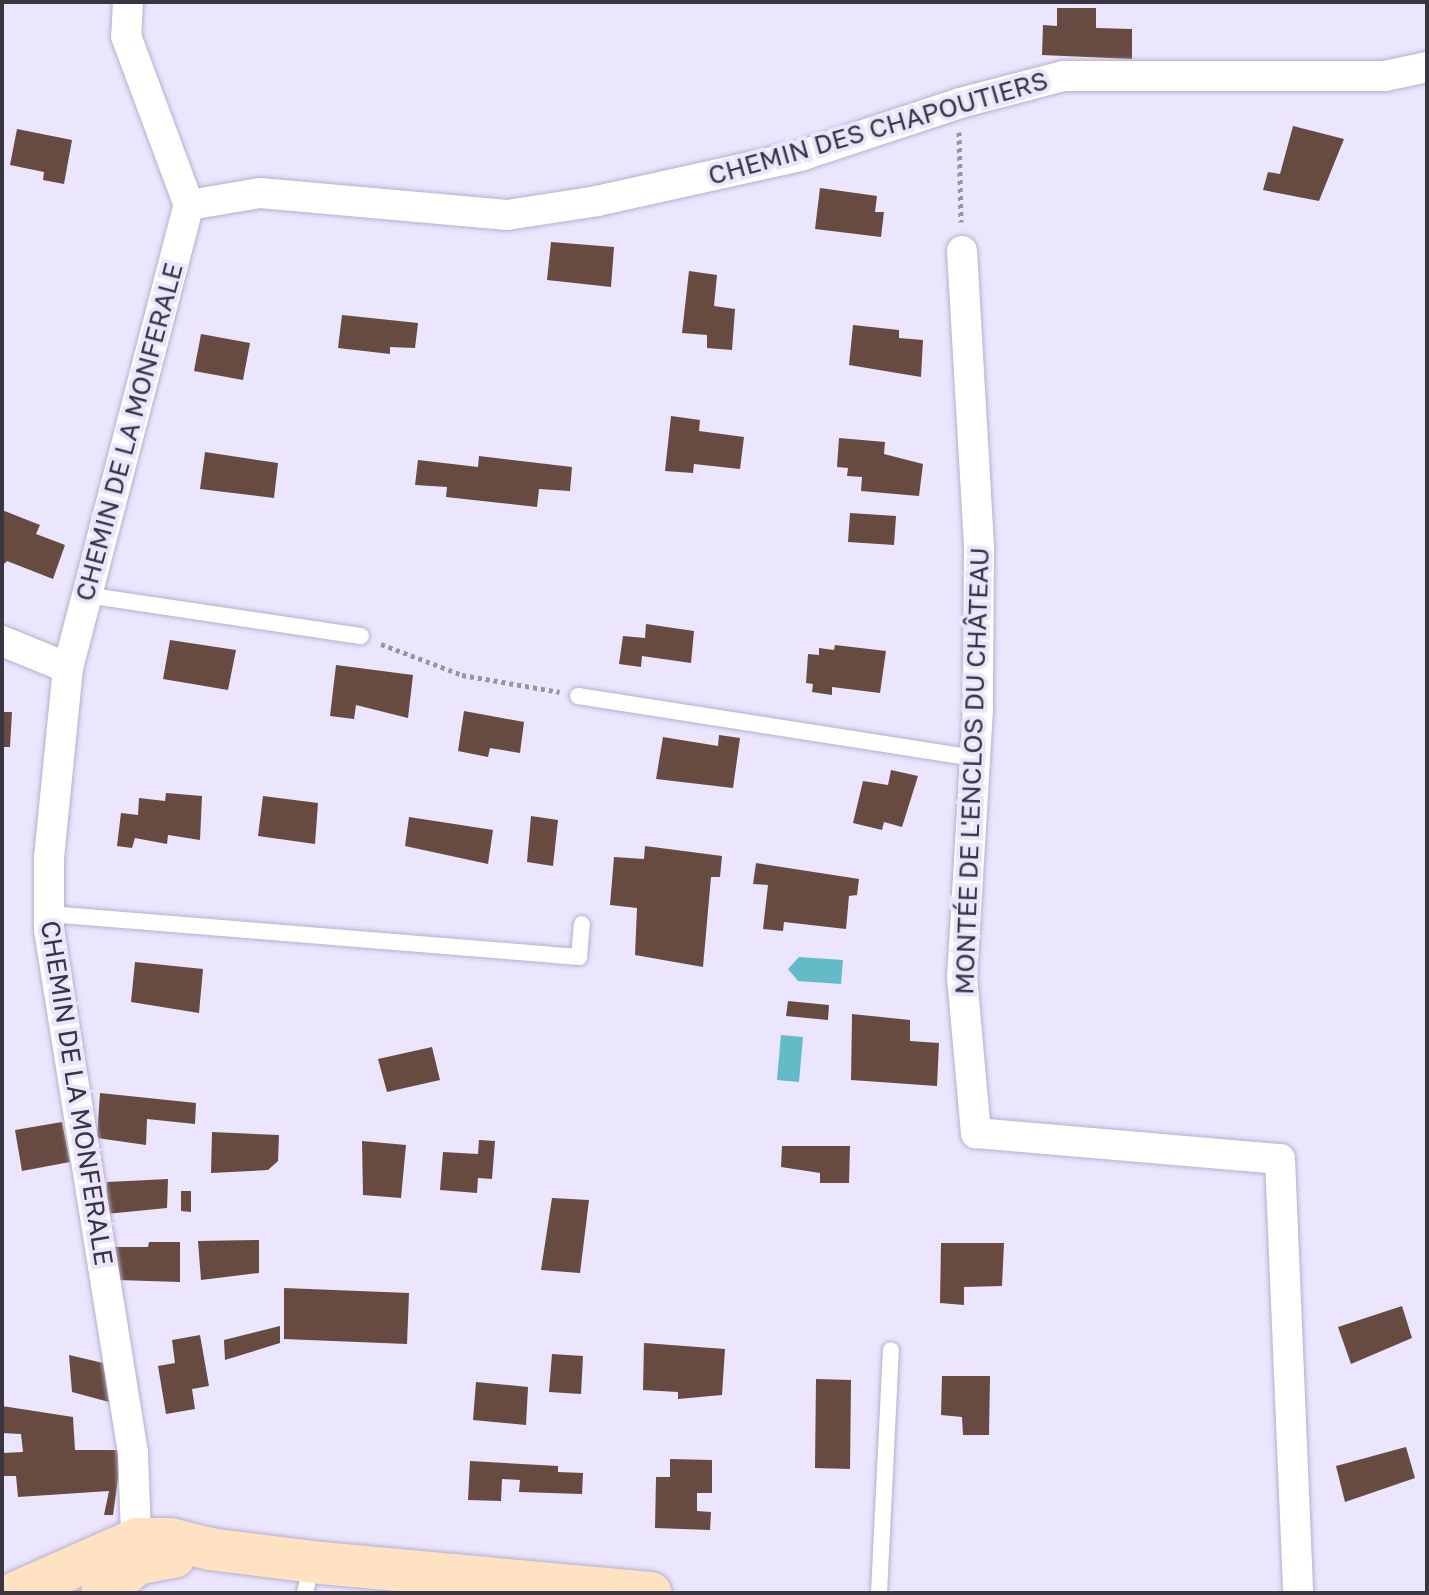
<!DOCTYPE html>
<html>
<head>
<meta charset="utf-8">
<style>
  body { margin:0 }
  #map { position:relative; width:1429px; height:1595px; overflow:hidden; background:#ebe5fe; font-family:"Golos Text",sans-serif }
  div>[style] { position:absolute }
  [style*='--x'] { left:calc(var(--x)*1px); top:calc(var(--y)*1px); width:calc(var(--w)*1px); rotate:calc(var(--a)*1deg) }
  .water>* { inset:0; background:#63bbc7 }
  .building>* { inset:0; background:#674b40 }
  .path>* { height:5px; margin-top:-2.5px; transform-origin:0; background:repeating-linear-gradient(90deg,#9894a7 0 4px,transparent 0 8px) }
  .roads { filter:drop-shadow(0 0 2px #b7afcd) drop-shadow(0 0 2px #b7afcd) }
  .lane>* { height:16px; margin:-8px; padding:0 8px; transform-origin:8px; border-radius:8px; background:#fff }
  .street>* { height:30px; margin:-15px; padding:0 15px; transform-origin:15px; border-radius:15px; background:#fff }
  .secondary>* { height:42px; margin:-21px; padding:0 21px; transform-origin:21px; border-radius:21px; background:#fee2c2 }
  span { translate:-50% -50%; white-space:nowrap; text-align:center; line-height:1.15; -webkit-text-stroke:8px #ebe5fe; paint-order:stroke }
  .street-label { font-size:26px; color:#393642 }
  .frame { position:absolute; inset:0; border:4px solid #393642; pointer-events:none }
</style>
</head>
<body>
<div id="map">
  <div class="water">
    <i style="clip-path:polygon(799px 957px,843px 960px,841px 984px,798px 981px,788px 969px)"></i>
    <i style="clip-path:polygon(781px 1035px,803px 1037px,799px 1082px,777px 1080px)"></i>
  </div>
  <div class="building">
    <i style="clip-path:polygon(1057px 8px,1096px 8px,1096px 28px,1132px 29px,1132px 59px,1042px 55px,1043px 25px,1057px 26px)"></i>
    <i style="clip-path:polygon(1293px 126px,1344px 139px,1319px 201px,1263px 190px,1268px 172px,1280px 174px)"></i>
    <i style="clip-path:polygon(17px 129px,72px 140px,64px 184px,43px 180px,44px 172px,10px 165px)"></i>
    <i style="clip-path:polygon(820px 188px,877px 196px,875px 212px,884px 212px,881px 237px,815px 229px)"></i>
    <i style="clip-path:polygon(551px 242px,614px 247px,611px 287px,547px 280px)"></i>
    <i style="clip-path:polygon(689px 271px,717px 275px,714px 306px,735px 309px,732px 350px,707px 348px,707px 335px,682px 333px)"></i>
    <i style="clip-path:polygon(342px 315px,418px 323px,415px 348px,390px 347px,390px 354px,338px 348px)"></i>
    <i style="clip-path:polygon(853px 325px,899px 330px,899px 338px,923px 340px,921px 377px,849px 365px)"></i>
    <i style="clip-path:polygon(201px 334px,250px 343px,243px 380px,194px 371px)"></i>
    <i style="clip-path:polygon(671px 416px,700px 420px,699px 431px,744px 437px,740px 469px,694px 464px,693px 473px,665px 471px)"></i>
    <i style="clip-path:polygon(839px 438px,885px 442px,884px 454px,923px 464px,919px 496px,861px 491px,862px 477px,847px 476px,848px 468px,837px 467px)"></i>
    <i style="clip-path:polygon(205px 452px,278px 463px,274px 498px,200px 489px)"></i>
    <i style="clip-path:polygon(479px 456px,572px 467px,570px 491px,539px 489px,537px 507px,446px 497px,447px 487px,415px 485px,418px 460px,478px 467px)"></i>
    <i style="clip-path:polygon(2px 510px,40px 525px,36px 534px,65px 545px,53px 579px,7px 561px,2px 566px)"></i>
    <i style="clip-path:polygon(850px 513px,896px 516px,894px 545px,848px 542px)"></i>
    <i style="clip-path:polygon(646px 624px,694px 631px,691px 663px,642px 656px,641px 667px,619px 664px,623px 636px,645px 638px)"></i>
    <i style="clip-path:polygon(170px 640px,236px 650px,228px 690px,163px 679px)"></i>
    <i style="clip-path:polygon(835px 645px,886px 651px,880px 693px,832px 687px,832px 695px,812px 692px,813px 684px,806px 683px,808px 654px,819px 655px,819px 648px,834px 650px)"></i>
    <i style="clip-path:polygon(336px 665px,413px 675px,408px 718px,356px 705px,354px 719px,330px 716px)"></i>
    <i style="clip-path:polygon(464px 711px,524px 722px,520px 753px,490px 748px,488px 757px,458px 751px)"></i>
    <i style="clip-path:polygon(2px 712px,12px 712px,10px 747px,2px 747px)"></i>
    <i style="clip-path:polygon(719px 735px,740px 738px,733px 788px,656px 779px,663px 737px,718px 746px)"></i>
    <i style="clip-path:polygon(891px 770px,918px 776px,902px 827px,884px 822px,882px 830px,853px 823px,863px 781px,888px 785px)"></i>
    <i style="clip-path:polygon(166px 793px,202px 796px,200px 840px,168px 835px,167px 844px,135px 838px,132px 848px,117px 846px,121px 813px,138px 815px,139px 798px,165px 801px)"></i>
    <i style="clip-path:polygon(263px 796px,318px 803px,315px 844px,258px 836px)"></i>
    <i style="clip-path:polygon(531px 816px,558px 820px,553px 866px,527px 862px)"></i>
    <i style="clip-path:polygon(409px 817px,493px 830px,488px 864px,405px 846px)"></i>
    <i style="clip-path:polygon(645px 846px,722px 856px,720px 877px,711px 877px,703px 967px,635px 955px,637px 908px,610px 905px,614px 857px,644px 859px)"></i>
    <i style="clip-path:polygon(756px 863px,859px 879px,857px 895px,849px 896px,846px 929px,784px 922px,783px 931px,763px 929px,768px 885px,753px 884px)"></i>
    <i style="clip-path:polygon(135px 962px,203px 969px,199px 1013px,131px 1002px)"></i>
    <i style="clip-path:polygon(788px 1001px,829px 1005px,828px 1020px,786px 1016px)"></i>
    <i style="clip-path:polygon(852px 1014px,910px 1020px,910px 1041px,939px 1043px,937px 1086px,851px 1080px)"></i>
    <i style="clip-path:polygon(432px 1047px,440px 1080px,387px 1092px,378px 1059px)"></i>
    <i style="clip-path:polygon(100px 1093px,196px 1103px,195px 1124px,147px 1119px,146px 1145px,97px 1138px)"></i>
    <i style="clip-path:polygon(62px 1122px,70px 1162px,22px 1171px,15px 1130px)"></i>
    <i style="clip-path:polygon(212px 1132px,279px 1135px,278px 1161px,268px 1170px,211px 1173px)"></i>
    <i style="clip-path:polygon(479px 1140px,495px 1141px,492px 1179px,478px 1178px,477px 1193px,440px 1190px,443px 1152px,478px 1154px)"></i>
    <i style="clip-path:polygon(362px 1141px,406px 1145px,401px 1198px,363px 1195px)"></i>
    <i style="clip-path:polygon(782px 1146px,850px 1146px,849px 1183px,820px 1183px,820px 1173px,781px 1167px)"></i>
    <i style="clip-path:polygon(168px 1179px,167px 1208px,106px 1214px,107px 1182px)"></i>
    <i style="clip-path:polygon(181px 1191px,191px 1191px,191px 1212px,181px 1211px)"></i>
    <i style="clip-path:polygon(552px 1198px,589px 1200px,580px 1273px,541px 1270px)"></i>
    <i style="clip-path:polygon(259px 1240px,259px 1273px,201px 1280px,198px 1241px)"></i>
    <i style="clip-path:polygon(149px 1242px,180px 1242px,180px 1282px,117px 1280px,111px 1247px,148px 1247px)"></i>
    <i style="clip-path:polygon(941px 1243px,1004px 1243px,1002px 1286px,964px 1287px,964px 1305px,940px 1303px)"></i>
    <i style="clip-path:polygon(284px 1288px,409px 1293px,407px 1344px,284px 1339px)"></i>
    <i style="clip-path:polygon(1402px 1306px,1412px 1338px,1351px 1364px,1338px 1327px)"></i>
    <i style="clip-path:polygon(280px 1326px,280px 1343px,225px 1360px,224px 1340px)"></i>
    <i style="clip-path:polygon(200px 1335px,209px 1386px,192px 1389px,195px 1409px,166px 1414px,158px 1366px,175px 1363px,172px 1340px)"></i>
    <i style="clip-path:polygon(644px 1343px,725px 1349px,722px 1395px,678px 1399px,678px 1392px,643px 1390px)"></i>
    <i style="clip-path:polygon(552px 1354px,583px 1356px,581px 1394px,549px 1392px)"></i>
    <i style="clip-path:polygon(69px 1355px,103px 1363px,109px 1402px,72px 1392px)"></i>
    <i style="clip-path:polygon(942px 1376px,990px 1376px,989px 1435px,963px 1435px,962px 1417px,941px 1415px)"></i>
    <i style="clip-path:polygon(816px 1379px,851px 1380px,850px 1469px,815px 1468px)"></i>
    <i style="clip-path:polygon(476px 1382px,528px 1387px,526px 1425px,473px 1420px)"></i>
    <i style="clip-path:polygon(2px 1406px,73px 1417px,75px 1450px,122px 1450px,113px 1515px,104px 1515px,109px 1491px,18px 1497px,16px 1476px,2px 1476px,2px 1453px,23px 1452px,21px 1434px,2px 1433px)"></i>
    <i style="clip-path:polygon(1406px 1447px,1415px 1478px,1345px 1502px,1336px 1466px)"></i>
    <i style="clip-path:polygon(670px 1459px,712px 1460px,712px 1493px,697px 1493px,697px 1511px,711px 1512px,710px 1530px,655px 1528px,656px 1477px,670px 1477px)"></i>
    <i style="clip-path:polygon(470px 1461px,558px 1466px,558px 1472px,583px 1473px,582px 1494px,519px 1492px,520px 1480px,502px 1479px,501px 1501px,468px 1500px)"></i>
  </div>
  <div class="path">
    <i style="--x:959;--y:132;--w:90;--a:88.7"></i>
    <i style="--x:381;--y:644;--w:87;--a:20.9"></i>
    <i style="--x:462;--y:675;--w:99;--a:9.8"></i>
  </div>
  <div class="roads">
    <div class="lane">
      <i style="--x:86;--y:595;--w:278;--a:8.5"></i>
      <i style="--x:578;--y:696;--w:401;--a:8.9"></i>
      <i style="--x:49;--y:914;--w:532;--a:4.64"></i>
      <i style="--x:579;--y:957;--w:33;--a:-85"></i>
      <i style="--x:305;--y:1593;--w:31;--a:-77"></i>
      <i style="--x:879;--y:1593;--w:243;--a:-87.2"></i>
    </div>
    <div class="street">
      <i style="--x:128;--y:2;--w:34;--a:93"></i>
      <i style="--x:126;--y:36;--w:180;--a:69.6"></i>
      <i style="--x:189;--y:205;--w:72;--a:-9.6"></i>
      <i style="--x:260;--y:193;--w:248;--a:5.1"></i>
      <i style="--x:507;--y:215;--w:91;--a:-8.8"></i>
      <i style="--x:597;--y:201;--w:208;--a:-12.5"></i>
      <i style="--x:800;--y:156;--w:169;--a:-18.3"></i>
      <i style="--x:960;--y:103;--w:107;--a:-14.6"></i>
      <i style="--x:1064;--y:76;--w:321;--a:0"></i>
      <i style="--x:1385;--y:76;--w:43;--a:-12.1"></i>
      <i style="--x:962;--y:251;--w:295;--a:86.7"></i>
      <i style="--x:979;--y:546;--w:163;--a:90.4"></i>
      <i style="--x:978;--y:709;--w:268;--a:93.4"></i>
      <i style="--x:962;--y:977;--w:157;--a:84.9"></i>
      <i style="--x:976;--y:1133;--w:305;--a:4.9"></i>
      <i style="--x:1280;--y:1159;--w:434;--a:87.6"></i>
      <i style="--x:2;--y:641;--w:71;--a:22.2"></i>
      <i style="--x:137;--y:1559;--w:106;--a:-92.2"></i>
      <i style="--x:133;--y:1453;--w:530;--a:-99.12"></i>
      <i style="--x:49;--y:930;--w:72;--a:-90"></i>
      <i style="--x:49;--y:858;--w:191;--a:-84.3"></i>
      <i style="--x:68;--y:668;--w:479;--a:-75.4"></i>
    </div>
    <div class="secondary">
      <i style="--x:15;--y:1593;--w:133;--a:-23.9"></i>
      <i style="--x:137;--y:1539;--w:33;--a:0"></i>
      <i style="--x:170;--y:1539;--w:41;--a:14"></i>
      <i style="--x:210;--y:1549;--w:112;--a:7.2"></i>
      <i style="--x:321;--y:1563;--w:331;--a:5.2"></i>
      <i style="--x:102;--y:1593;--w:45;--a:-39.6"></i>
      <i style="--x:137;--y:1564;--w:38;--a:-11"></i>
    </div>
  </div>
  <div class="street-label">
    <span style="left:878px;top:128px;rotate:-16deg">CHEMIN DES CHAPOUTIERS</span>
    <span style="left:129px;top:432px;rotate:-75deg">CHEMIN DE LA MONFERALE</span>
    <span style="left:972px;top:771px;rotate:-88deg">MONTÉE DE L'ENCLOS DU CHÂTEAU</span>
    <span style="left:77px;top:1093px;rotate:81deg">CHEMIN DE LA MONFERALE</span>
  </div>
  <div class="frame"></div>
</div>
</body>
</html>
